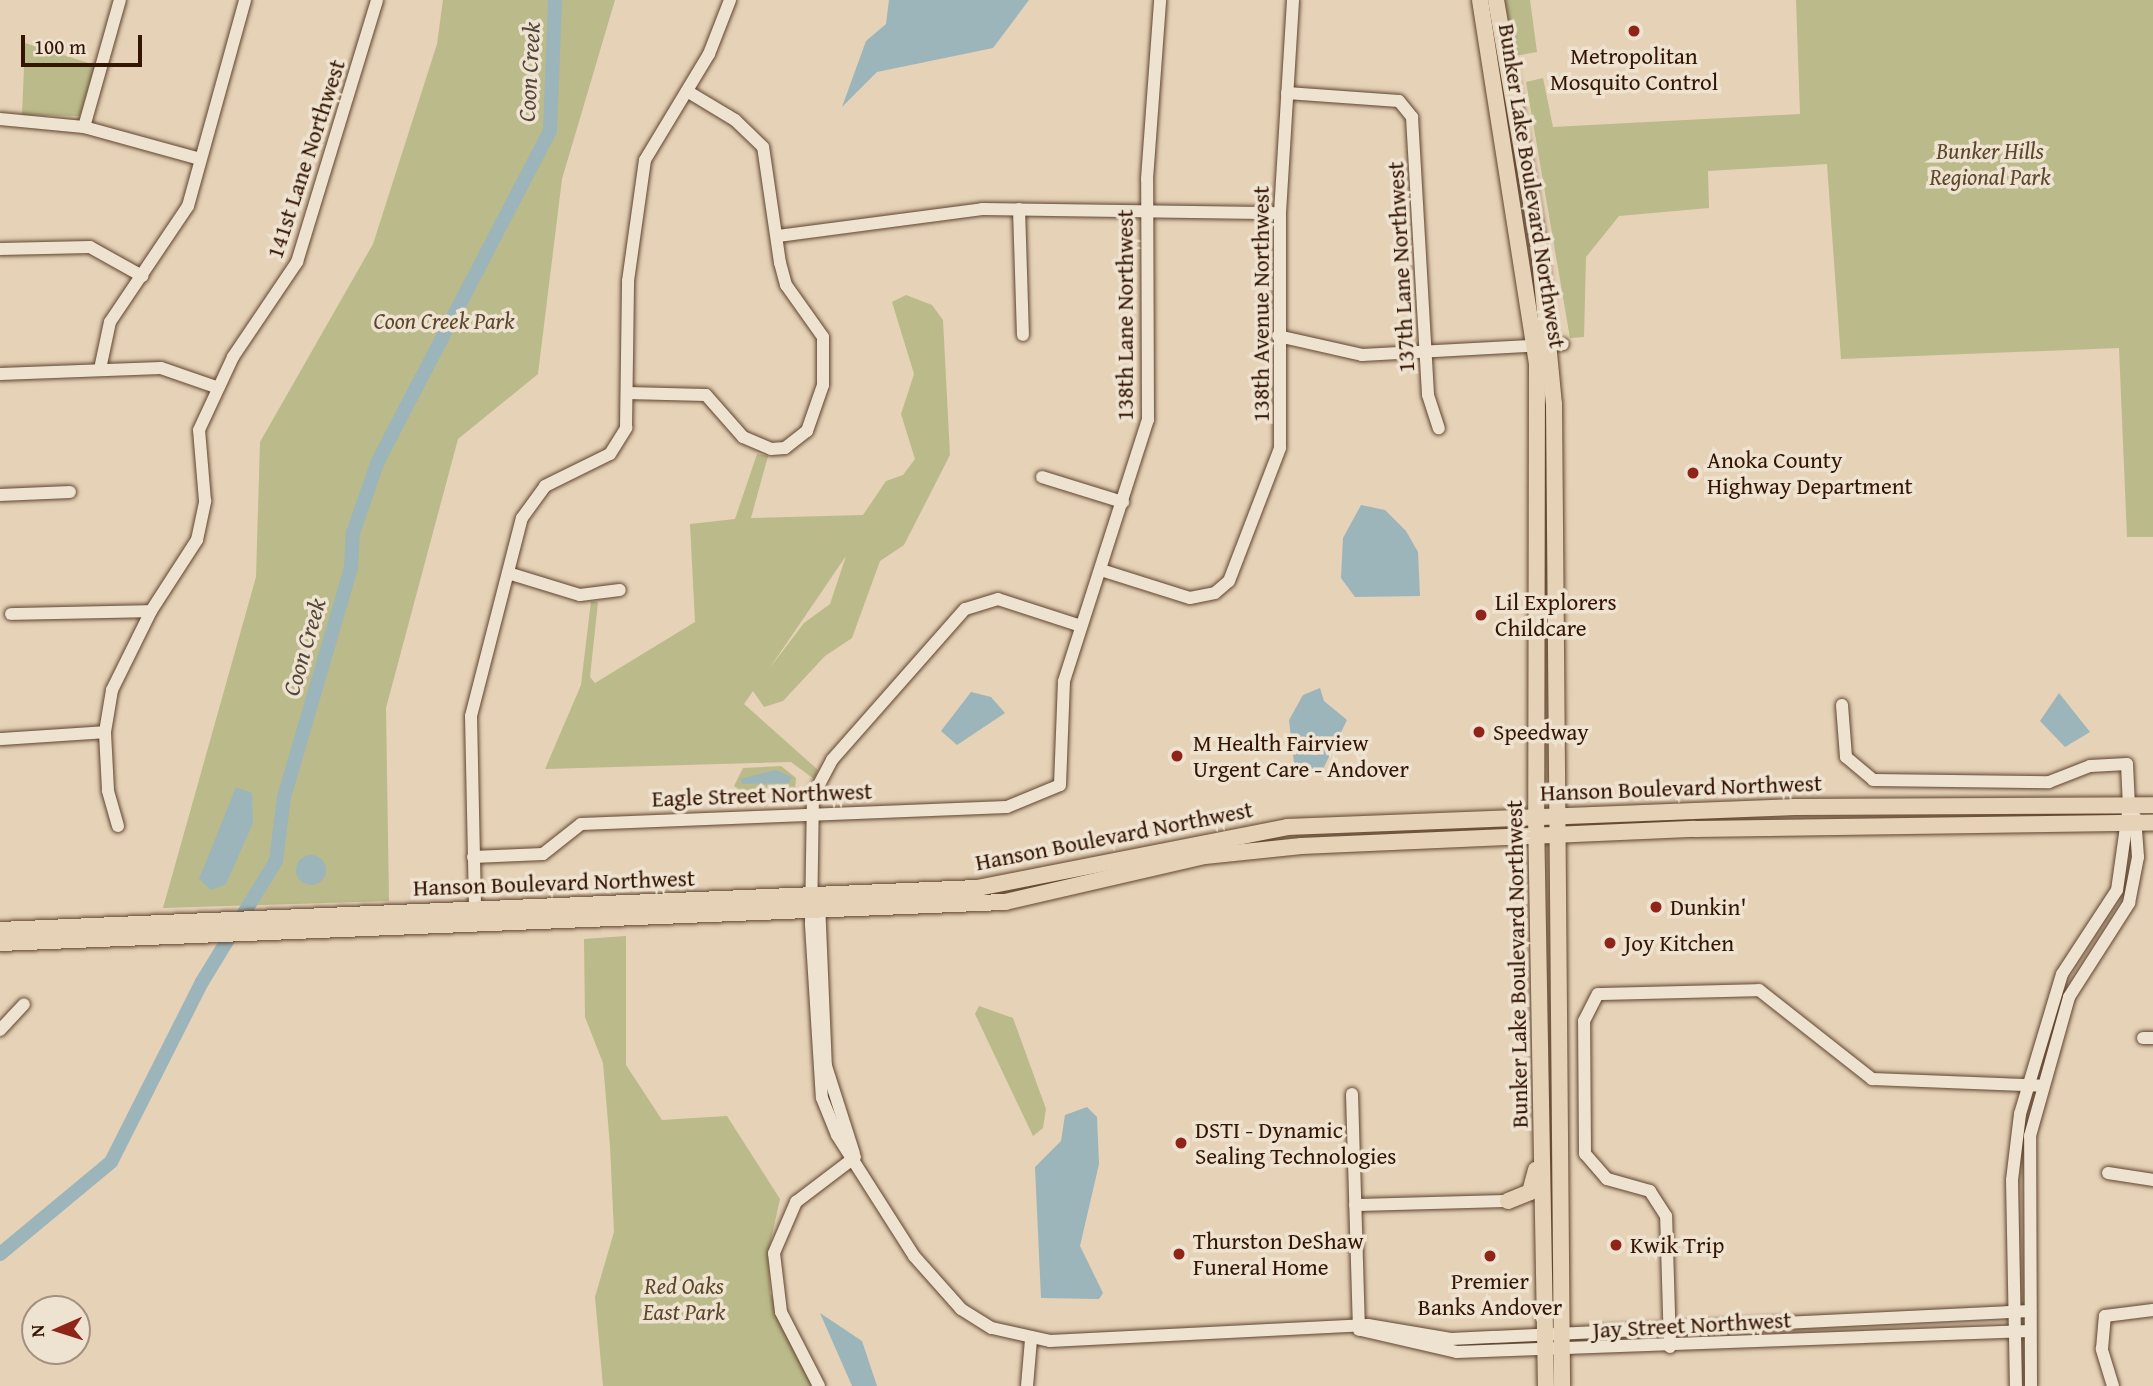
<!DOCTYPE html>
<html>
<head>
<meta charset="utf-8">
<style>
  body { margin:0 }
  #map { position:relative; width:2153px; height:1386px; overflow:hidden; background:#e5d2b7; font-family:"Gentium Book Plus",serif }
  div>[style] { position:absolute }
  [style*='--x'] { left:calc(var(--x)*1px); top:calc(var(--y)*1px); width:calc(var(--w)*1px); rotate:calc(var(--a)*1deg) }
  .green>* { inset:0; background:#bbba8a }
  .water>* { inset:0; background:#9bb5ba }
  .round { border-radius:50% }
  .river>* { height:14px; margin:-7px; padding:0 7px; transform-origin:7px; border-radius:7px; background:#9bb5ba }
  .roads { filter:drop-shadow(0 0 2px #60442f) drop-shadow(0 0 2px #60442f) }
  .minor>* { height:12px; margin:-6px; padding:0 6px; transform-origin:6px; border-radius:6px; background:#eee2d0 }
  .major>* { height:16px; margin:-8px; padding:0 8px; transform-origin:8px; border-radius:8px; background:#e5d2b7 }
  .dots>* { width:19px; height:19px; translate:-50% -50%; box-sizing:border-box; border:4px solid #eee2d0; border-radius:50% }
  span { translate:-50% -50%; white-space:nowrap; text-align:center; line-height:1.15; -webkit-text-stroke:7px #eee2d0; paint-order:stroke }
  .poi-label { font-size:23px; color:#341502 }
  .left { translate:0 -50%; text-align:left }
  .park-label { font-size:23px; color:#5c472b; font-style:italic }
  .street-label { font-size:23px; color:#341502 }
  .water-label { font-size:24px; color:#534539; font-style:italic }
  .north { position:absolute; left:21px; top:1295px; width:70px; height:70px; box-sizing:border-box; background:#eee2d0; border:2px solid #a4907e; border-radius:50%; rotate:267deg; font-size:19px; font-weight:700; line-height:28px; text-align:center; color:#341502 }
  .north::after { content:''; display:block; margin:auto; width:24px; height:32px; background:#8f2418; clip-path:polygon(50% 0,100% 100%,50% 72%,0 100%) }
  .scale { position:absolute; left:21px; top:35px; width:121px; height:32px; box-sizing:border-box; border:4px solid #341502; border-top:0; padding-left:9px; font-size:21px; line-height:24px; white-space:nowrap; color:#341502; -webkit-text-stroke:5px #eee2d0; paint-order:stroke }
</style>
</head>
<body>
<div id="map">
  <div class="green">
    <i style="clip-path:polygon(443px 0,615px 0,562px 179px,538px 374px,458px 439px,386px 708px,389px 901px,163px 908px,256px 577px,260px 442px,373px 244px,437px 44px)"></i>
    <i style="clip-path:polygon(1505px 0,1530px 0,1537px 52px,1514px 56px)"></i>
    <i style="clip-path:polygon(1796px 0,2153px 0,2153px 537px,2127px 537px,2119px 348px,1841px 359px,1827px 164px,1708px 171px,1709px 208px,1619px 216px,1586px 257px,1584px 337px,1570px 338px,1526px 82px,1543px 78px,1553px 127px,1800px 114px)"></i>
    <i style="clip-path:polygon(25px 43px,95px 65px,80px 116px,22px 115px)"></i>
    <i style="clip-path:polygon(evenodd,906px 295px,932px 305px,943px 320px,950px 455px,904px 545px,880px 561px,852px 638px,825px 656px,783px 701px,764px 707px,753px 691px,744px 704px,818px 770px,814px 779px,791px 762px,545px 769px,581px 685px,591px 601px,598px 602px,590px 677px,595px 683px,695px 622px,690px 524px,735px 519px,757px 454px,768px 456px,751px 518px,863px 515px,886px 481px,903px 475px,915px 459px,901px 414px,914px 374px,892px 302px,906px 295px,846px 556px,830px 604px,804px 623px,769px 669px,846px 556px)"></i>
    <i style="clip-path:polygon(781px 766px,796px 778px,795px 790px,743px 792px,734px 786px,743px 768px)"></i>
    <i style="clip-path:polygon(626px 936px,626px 1065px,662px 1120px,727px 1116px,780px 1199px,768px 1253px,770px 1293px,814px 1386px,603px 1386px,595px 1297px,614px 1232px,610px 1146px,603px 1063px,585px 1017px,584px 939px)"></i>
    <i style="clip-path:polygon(979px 1006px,1013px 1018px,1046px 1109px,1043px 1128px,1033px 1136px,975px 1014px)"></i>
  </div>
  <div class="water">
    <i style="clip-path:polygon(889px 0,1029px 0,993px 48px,877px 72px,842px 107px,866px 41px,886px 24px)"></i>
    <i style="clip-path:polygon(1361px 505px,1385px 510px,1406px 531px,1418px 552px,1420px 596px,1355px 597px,1341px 578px,1343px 538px)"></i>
    <i style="clip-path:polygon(1320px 688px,1324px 701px,1347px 720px,1321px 773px,1301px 776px,1295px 771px,1289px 720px,1303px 695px)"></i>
    <i style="clip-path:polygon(971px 692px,991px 697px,1005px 713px,957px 745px,941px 731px)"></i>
    <i style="clip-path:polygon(2059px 693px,2090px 732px,2065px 747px,2040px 721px)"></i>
    <i style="clip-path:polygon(776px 770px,792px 777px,789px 783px,743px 784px,740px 779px)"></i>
    <i style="clip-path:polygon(236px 787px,252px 793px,253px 823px,226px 884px,211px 890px,199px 879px)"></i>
    <i class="round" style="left:296px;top:855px;width:30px;height:30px"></i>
    <i style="clip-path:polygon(1087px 1107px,1097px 1117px,1099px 1164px,1080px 1246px,1103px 1293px,1099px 1299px,1041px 1298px,1035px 1167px,1061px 1141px,1065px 1115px)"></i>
    <i style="clip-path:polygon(820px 1313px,862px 1341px,877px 1386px,852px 1386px)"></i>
  </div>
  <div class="river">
    <i style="--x:0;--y:1254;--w:144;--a:-39.7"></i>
    <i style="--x:111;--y:1162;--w:202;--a:-63.2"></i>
    <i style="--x:202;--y:982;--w:142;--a:-58.6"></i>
    <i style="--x:276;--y:861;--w:64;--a:-82.9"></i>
    <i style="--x:284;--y:797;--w:239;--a:-73.7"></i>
    <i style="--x:351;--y:568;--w:35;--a:-87"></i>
    <i style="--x:353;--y:533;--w:76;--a:-70.9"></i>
    <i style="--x:378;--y:461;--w:372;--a:-62.5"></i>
    <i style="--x:550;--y:131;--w:131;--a:-87.8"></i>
  </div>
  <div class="roads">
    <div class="minor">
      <i style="--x:1287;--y:93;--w:112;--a:4.1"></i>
      <i style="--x:1399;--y:101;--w:21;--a:51"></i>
      <i style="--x:1412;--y:117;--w:278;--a:86.7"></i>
      <i style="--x:1428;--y:395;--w:35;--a:72"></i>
      <i style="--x:0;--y:119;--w:84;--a:5.4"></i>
      <i style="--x:84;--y:127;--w:120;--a:15.4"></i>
      <i style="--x:84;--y:127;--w:132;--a:-74.2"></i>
      <i style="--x:1019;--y:209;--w:126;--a:88.2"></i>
      <i style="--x:778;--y:236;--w:206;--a:-7.5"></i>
      <i style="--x:982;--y:209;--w:298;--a:0.8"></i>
      <i style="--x:0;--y:249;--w:90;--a:-1.3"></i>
      <i style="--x:90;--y:247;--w:60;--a:29.1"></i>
      <i style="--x:1278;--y:336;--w:86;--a:12.7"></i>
      <i style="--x:1362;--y:355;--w:201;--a:-3.1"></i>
      <i style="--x:100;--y:369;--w:48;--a:-78"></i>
      <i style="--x:110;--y:322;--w:140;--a:-56.1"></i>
      <i style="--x:188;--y:206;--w:214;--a:-74.5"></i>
      <i style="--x:0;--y:374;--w:161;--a:-2.1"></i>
      <i style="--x:161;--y:368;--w:58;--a:19.1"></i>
      <i style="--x:627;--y:393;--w:79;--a:1.5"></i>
      <i style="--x:706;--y:395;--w:56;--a:48.6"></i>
      <i style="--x:743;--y:437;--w:30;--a:23"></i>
      <i style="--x:771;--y:449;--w:14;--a:-4"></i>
      <i style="--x:785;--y:448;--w:28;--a:-38"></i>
      <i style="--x:807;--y:431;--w:49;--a:-70.8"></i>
      <i style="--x:823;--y:385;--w:48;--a:-90"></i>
      <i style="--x:823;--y:337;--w:64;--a:-125.4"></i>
      <i style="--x:786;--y:285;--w:23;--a:-105"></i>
      <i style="--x:780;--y:263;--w:117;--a:-98.3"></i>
      <i style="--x:763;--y:147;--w:39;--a:-136"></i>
      <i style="--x:735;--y:120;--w:56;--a:-148.9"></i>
      <i style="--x:1042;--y:477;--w:85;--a:17.2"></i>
      <i style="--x:0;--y:495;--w:70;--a:-2.5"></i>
      <i style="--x:1101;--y:570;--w:93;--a:17.5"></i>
      <i style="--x:1190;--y:598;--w:25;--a:-11"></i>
      <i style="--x:1215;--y:593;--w:18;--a:-41"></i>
      <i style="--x:1229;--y:581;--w:142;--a:-69"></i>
      <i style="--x:1280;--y:448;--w:235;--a:-90"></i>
      <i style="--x:1280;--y:213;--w:213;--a:-86.5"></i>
      <i style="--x:508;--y:573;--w:75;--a:17"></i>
      <i style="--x:580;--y:595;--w:40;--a:-7.1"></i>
      <i style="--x:11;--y:614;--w:140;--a:-1.2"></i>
      <i style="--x:1081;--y:626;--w:87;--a:-162"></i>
      <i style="--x:998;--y:599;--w:34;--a:163"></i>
      <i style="--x:965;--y:609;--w:201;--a:131.4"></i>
      <i style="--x:832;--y:760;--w:40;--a:118"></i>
      <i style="--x:813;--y:795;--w:130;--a:90.9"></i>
      <i style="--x:811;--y:925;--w:173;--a:86.4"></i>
      <i style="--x:822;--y:1098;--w:40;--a:68"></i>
      <i style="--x:837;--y:1135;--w:143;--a:57.5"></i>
      <i style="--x:914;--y:1256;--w:71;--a:48.4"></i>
      <i style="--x:961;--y:1309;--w:36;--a:32"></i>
      <i style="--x:992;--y:1328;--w:59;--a:12.6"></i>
      <i style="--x:1050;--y:1341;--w:318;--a:-2.9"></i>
      <i style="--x:1368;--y:1325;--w:84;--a:9.6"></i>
      <i style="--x:1451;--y:1339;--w:580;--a:-2.77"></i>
      <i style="--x:1842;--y:705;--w:52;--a:85.6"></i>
      <i style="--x:1846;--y:757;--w:35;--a:40"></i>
      <i style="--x:1873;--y:780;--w:176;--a:0.7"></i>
      <i style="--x:2049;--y:782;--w:44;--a:-21.3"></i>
      <i style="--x:2090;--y:766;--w:37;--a:-3"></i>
      <i style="--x:2127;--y:764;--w:42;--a:87.3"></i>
      <i style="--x:2129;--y:806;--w:85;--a:98.1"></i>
      <i style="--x:2117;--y:890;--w:100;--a:123.2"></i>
      <i style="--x:2062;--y:974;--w:146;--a:106.7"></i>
      <i style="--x:2020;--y:1114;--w:66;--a:96.9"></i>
      <i style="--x:2012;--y:1180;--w:206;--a:88.9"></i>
      <i style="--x:0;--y:739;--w:105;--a:-3.8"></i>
      <i style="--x:118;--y:826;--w:37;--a:-106"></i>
      <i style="--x:108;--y:790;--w:58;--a:-93"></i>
      <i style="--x:105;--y:732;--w:43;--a:-80.5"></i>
      <i style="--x:112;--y:690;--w:88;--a:-63.7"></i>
      <i style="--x:151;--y:611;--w:85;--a:-57.1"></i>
      <i style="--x:197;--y:540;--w:40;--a:-78"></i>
      <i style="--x:205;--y:501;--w:71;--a:-94.8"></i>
      <i style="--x:199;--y:430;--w:81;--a:-65"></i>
      <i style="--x:233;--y:357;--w:115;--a:-56"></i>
      <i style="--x:297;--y:262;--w:274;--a:-73"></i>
      <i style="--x:473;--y:857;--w:70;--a:-2.5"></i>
      <i style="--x:543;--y:854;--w:48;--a:-38.3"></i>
      <i style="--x:581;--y:824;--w:426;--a:-2.3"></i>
      <i style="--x:1007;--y:807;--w:57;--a:-22.5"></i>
      <i style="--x:1060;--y:785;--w:104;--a:-87.8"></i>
      <i style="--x:1064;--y:681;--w:274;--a:-72.2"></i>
      <i style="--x:1148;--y:420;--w:241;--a:-90.2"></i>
      <i style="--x:1147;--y:179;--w:179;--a:-85.8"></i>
      <i style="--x:819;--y:902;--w:164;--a:87.6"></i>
      <i style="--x:826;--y:1066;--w:92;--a:72.3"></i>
      <i style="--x:475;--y:906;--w:190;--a:-91.2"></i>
      <i style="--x:471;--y:716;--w:204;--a:-75.6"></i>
      <i style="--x:522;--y:518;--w:39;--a:-54"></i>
      <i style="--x:545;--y:486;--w:72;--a:-26.2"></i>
      <i style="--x:610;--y:454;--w:31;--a:-58"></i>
      <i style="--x:626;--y:428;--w:147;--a:-89.2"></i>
      <i style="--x:628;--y:281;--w:122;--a:-82"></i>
      <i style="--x:645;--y:160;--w:124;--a:-58.9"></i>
      <i style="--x:709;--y:54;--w:58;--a:-68.7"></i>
      <i style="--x:0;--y:1030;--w:35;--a:-47"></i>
      <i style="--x:2143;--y:1038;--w:10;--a:0"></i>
      <i style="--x:1352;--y:1094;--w:236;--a:88.3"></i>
      <i style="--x:2108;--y:1173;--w:46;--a:8.8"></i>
      <i style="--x:1355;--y:1205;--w:153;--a:-1.5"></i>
      <i style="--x:1361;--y:1330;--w:98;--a:12.9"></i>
      <i style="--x:1457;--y:1352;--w:573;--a:-2.1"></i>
      <i style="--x:1670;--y:1347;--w:131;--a:-91.7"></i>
      <i style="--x:1666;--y:1216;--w:30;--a:-123"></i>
      <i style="--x:1650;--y:1191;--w:45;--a:-164.4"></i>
      <i style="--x:1607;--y:1179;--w:33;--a:-131"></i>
      <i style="--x:1585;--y:1154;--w:133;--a:-90.4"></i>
      <i style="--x:1584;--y:1021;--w:30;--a:-63"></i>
      <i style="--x:1598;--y:994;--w:161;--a:-1.4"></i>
      <i style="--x:1759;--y:990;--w:144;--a:38.2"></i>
      <i style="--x:1872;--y:1079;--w:171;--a:2.3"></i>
      <i style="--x:819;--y:1386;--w:83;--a:-117.2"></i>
      <i style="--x:781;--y:1312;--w:59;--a:-96.8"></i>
      <i style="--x:774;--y:1253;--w:56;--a:-66.7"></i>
      <i style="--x:796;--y:1202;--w:74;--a:-37.3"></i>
      <i style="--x:1027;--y:1386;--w:47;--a:-85.1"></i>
      <i style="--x:2031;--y:1386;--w:250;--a:-90.2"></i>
      <i style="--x:2030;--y:1136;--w:144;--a:-74.3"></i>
      <i style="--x:2069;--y:997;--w:112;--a:-57.4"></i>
      <i style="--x:2129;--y:903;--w:47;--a:-78.9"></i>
      <i style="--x:2138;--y:857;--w:40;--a:-94.3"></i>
      <i style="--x:2113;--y:1386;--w:39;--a:-107"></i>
      <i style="--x:2102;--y:1349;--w:33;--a:-85"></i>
      <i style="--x:2105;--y:1316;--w:48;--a:-7.1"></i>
    </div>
    <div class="major">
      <i style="--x:1480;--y:0;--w:369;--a:81.1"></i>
      <i style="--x:1537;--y:365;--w:450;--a:90.1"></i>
      <i style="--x:1536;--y:815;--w:571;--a:89"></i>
      <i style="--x:1496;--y:0;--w:253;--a:80.2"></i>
      <i style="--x:1539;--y:249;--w:156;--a:84.5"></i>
      <i style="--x:1554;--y:404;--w:982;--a:89.53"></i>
      <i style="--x:0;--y:930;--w:978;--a:-2.46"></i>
      <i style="--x:977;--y:888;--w:316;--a:-11.1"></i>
      <i style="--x:1287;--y:827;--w:508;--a:-2.25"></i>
      <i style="--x:1795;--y:807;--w:358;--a:-0.3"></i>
      <i style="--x:0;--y:943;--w:1006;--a:-2.34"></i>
      <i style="--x:1005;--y:902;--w:205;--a:-13"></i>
      <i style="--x:1205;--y:856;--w:97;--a:-5.9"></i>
      <i style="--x:1301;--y:846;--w:394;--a:-2.5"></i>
      <i style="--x:1695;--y:829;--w:458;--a:-0.8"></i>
      <i style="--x:1508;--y:1201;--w:24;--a:-22"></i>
      <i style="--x:1530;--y:1192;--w:23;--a:-75"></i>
    </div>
  </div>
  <div class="dots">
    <i style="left:1634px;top:31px;background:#8f2418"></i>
    <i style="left:1693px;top:473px;background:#8f2418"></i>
    <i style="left:1481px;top:615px;background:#8f2418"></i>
    <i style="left:1479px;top:732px;background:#8f2418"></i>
    <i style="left:1177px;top:756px;background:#8f2418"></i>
    <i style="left:1656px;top:907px;background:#8f2418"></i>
    <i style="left:1610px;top:943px;background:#8f2418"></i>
    <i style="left:1181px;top:1143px;background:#8f2418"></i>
    <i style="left:1616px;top:1245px;background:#8f2418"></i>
    <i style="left:1179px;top:1254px;background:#8f2418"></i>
    <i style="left:1490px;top:1256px;background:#8f2418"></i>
  </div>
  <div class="poi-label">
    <span style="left:1634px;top:69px">Metropolitan<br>Mosquito Control</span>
    <span class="left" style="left:1707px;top:473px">Anoka County<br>Highway Department</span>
    <span class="left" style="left:1495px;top:615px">Lil Explorers<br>Childcare</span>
    <span class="left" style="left:1493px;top:732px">Speedway</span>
    <span class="left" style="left:1193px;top:756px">M Health Fairview<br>Urgent Care - Andover</span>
    <span class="left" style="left:1670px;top:907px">Dunkin'</span>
    <span class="left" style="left:1624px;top:943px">Joy Kitchen</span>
    <span class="left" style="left:1195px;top:1143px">DSTI - Dynamic<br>Sealing Technologies</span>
    <span class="left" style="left:1193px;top:1254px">Thurston DeShaw<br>Funeral Home</span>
    <span class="left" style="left:1630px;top:1245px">Kwik Trip</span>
    <span style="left:1490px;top:1294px">Premier<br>Banks Andover</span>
  </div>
  <div class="park-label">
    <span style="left:1990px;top:164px">Bunker Hills<br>Regional Park</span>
    <span style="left:444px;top:321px">Coon Creek Park</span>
    <span style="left:684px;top:1299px">Red Oaks<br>East Park</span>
  </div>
  <div class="street-label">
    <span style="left:306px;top:159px;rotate:-72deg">141st Lane Northwest</span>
    <span style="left:1532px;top:186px;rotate:81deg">Bunker Lake Boulevard Northwest</span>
    <span style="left:1401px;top:267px;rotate:-93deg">137th Lane Northwest</span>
    <span style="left:1261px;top:304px;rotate:-90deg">138th Avenue Northwest</span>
    <span style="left:1125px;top:315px;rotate:-90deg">138th Lane Northwest</span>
    <span style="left:1681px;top:788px;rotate:-2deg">Hanson Boulevard Northwest</span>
    <span style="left:762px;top:795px;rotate:-2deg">Eagle Street Northwest</span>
    <span style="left:1114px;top:836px;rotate:-11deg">Hanson Boulevard Northwest</span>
    <span style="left:554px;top:883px;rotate:-2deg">Hanson Boulevard Northwest</span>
    <span style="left:1517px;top:964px;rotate:-91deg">Bunker Lake Boulevard Northwest</span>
    <span style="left:1692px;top:1325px;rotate:-3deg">Jay Street Northwest</span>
  </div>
  <div class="water-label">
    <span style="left:529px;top:72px;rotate:-87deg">Coon Creek</span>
    <span style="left:304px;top:647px;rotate:-74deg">Coon Creek</span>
  </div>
  <div class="north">N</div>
  <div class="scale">100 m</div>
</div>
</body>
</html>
